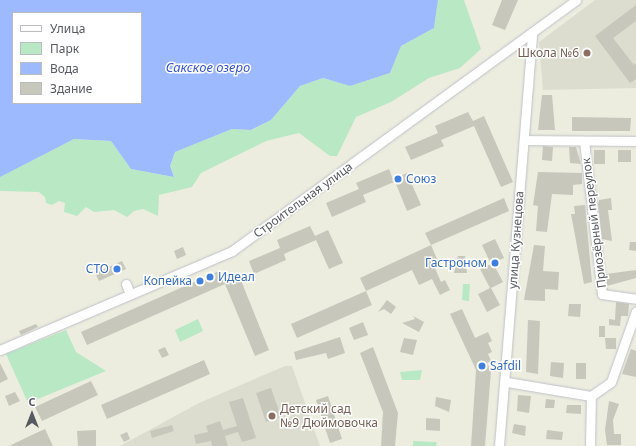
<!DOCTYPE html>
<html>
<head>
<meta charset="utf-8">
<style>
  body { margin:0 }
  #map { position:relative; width:636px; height:446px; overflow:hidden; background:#eceddf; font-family:"Noto Sans",sans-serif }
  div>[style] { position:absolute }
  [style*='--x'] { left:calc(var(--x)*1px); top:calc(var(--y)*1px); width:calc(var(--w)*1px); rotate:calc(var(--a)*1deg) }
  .education>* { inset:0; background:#dcddce }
  .green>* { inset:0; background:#b9e8c5 }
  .water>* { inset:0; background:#9dbaff }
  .building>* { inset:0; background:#c7c7bc }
  .roads { filter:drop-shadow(0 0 1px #bfc0c8) drop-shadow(0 0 1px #bfc0c8) }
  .minor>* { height:9px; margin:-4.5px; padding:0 4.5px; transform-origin:4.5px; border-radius:4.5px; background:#fff }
  .dots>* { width:11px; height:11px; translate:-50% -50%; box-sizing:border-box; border:2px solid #fff; border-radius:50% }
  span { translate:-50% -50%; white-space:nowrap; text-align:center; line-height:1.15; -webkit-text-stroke:3px #fff; paint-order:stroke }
  .education-label { font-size:12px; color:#785e54 }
  .right { translate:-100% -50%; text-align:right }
  .left { translate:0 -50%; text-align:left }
  .shop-label { font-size:12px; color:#366cbe }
  .street-label { font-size:12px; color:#585a62 }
  .water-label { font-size:13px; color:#3657cc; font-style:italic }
  .legend { position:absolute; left:12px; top:12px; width:130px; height:92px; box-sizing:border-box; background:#fff; border:1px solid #bcbdc0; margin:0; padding:5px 7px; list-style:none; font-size:12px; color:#585a62 }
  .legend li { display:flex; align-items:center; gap:8px; height:20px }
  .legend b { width:20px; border:1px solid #bcbdc0 }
  .north { position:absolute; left:12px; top:394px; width:40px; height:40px; -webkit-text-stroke:3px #fff; paint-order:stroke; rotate:0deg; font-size:11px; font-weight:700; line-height:16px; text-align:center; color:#585a62 }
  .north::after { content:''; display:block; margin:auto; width:14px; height:18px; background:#585a62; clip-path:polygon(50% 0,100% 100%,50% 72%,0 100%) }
</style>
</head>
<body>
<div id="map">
  <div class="education">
    <i style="clip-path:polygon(595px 0,636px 0,636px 88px,543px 90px,539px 42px)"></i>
    <i style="clip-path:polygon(285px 366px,292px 366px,320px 446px,120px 446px,199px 403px)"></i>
  </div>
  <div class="green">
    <i style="clip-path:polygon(438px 0,464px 0,481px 49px,460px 68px,429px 78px,391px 102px,356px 117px,337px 156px,330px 156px,299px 133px,266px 141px,201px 173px,192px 187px,159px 195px,158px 216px,143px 209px,134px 211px,127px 217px,114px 210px,94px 212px,86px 207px,77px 216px,64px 212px,65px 203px,59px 201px,52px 205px,46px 203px,45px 197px,39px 192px,0 191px,0 102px,13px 103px,17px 168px,74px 139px,111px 141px,131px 169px,174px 177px,170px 166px,175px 152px,232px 129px,252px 130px,271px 120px,300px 86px,323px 78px,350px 86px,390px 73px,401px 46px,434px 28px)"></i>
    <i style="clip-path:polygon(463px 284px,470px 284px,469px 301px,462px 300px)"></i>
    <i style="clip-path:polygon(198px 319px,203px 331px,180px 342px,175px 330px)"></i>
    <i style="clip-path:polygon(66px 330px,76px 352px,106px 371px,28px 403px,6px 354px)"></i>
    <i style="clip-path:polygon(422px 370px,420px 380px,402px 380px,400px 372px)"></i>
    <i style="clip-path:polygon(413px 441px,437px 442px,436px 446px,413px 446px)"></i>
  </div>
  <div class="water">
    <i style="clip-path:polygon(evenodd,0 0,438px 0,434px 28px,401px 46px,390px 73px,350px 86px,323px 78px,300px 86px,271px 120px,251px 130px,232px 129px,175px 152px,170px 166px,174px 177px,131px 169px,111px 141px,74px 139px,0 177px,0 0,13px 13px,141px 13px,141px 103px,13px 103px,13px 13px)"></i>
  </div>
  <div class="building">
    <i style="clip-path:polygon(502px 0,518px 0,505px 30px,492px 25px)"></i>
    <i style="clip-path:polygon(636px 5px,636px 21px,613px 38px,634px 65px,636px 63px,636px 79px,630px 83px,595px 36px)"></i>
    <i style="clip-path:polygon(542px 95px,552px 95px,555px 130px,538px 130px)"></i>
    <i style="clip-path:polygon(468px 112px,473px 121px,484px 116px,513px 182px,501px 187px,474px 126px,441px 140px,444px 146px,411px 160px,405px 147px,438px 133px,435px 126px)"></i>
    <i style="clip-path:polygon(572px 117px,631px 118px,630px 131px,572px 131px)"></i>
    <i style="clip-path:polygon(543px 146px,553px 147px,552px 161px,542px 160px)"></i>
    <i style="clip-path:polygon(569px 147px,576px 147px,581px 164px,570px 163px)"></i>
    <i style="clip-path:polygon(594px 150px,605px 150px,605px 164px,594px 164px)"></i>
    <i style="clip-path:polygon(618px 150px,631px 150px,631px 162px,618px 162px)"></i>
    <i style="clip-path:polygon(389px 169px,394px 182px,363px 195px,366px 202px,332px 217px,326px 203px,359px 189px,356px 183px)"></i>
    <i style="clip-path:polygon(538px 172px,582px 173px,582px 184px,573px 185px,573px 195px,552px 194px,547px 232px,536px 231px,538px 206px,533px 205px)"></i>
    <i style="clip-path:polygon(407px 173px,421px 205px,407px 211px,394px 179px)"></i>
    <i style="clip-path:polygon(504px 198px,509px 211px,431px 245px,425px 233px)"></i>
    <i style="clip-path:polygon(611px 198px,612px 210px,608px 210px,612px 241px,602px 239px,598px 204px,599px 200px)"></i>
    <i style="clip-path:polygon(585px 205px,592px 282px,584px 284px,571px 214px,575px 214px,574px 206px)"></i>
    <i style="clip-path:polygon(310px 226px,315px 236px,328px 230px,343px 263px,329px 269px,316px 240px,284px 254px,286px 260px,254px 274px,249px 261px,280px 248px,277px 240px)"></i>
    <i style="clip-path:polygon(495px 239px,504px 258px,493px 263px,503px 282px,491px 288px,500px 305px,487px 312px,478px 294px,490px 288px,480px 269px,491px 264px,482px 245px)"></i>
    <i style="clip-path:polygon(630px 242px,636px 242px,636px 251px,629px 250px)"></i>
    <i style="clip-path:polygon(431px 245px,437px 259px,432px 261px,441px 282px,445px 280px,450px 290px,440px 295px,432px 279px,419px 285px,412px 270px,366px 291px,360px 278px)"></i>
    <i style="clip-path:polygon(534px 245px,545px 246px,543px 271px,559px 272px,558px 290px,545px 289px,545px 301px,524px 300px)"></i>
    <i style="clip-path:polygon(183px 247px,186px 255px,177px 259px,174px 251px)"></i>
    <i style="clip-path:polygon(458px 256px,465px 256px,467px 273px,454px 273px)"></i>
    <i style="clip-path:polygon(122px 261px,126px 269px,99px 281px,95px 273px)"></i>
    <i style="clip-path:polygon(636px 270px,636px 278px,607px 286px,606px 274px)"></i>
    <i style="clip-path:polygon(219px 271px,225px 284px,87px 345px,81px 332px)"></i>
    <i style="clip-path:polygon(240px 278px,269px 350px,255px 356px,225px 284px)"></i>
    <i style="clip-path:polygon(366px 291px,372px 305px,297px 338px,291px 324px)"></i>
    <i style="clip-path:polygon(387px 300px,396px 307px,391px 314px,384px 309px,378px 312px)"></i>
    <i style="clip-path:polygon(616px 302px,629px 304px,628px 316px,621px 316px,620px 326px,609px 325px,609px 319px,615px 320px)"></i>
    <i style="clip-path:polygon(569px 304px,581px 304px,580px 317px,568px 316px)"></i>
    <i style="clip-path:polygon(462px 309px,475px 338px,488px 332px,492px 341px,488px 343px,492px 352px,488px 354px,491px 361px,487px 363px,491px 371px,485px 446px,471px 446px,476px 370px,450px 314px)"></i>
    <i style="clip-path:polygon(413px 316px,424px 322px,419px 332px,402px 323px,415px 319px)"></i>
    <i style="clip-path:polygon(528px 320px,540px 321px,538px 374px,526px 372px)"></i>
    <i style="clip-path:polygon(363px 322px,368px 335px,354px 340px,349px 328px)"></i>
    <i style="clip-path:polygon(36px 324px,38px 327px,21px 335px,19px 331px)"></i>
    <i style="clip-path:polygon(599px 326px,605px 326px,605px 337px,599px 337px)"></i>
    <i style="clip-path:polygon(340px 337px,345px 353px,328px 359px,326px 353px,296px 360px,294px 352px)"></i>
    <i style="clip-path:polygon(404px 338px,417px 340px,413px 355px,400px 352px)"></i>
    <i style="clip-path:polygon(605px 338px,616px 338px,616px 349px,606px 349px)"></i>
    <i style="clip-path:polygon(165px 347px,169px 355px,162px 358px,158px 350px)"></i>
    <i style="clip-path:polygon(373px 347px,398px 413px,395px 446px,381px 446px,383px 412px,360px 353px)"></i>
    <i style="clip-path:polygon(631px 349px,636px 351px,636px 377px,622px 374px)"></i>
    <i style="clip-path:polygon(204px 360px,210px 374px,107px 419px,101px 405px)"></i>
    <i style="clip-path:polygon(551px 362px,564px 363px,563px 378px,550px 376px)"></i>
    <i style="clip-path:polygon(0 363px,8px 379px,0 383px)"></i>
    <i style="clip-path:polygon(586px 363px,586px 379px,576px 379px,576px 363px)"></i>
    <i style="clip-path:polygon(91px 381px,98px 395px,42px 421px,35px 407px)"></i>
    <i style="clip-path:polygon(271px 388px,281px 417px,266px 422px,256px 393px)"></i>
    <i style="clip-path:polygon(15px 392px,20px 401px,9px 406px,5px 396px)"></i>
    <i style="clip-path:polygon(518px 395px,531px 396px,529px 413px,517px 411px)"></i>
    <i style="clip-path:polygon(328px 396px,342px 439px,330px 443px,316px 400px)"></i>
    <i style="clip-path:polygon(436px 397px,451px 400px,449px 412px,435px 406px)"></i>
    <i style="clip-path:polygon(243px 398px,256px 438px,242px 442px,238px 432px,225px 436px,228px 446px,212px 446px,211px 441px,196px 444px,194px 435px,208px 432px,206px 426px,220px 421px,223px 430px,237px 426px,229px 402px)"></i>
    <i style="clip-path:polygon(546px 399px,555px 400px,554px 408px,545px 408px)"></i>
    <i style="clip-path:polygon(609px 401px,619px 404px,613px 420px,614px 434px,621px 434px,621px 445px,607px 445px,605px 430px)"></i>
    <i style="clip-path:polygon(567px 405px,581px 405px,581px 414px,566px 413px)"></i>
    <i style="clip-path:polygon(426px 418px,440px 419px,440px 431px,426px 430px)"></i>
    <i style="clip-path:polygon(514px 424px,526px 426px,525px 436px,512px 433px)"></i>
    <i style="clip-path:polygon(172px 425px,174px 431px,152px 438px,150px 431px)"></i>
    <i style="clip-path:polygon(45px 429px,53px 446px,9px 446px,34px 434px)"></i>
    <i style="clip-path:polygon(96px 430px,96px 446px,78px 446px,77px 431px)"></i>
    <i style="clip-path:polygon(547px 430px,563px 432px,562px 440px,546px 439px)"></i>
    <i style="clip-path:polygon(127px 432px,130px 439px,124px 442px,120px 435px)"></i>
  </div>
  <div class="roads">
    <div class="minor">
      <i style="--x:524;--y:140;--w:112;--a:0.5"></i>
      <i style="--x:584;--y:141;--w:154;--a:83.3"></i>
      <i style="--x:602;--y:294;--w:34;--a:8"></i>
      <i style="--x:126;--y:284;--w:11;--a:68"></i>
      <i style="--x:0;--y:350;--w:252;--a:-23.1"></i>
      <i style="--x:232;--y:251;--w:426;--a:-36.1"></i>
      <i style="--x:507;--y:382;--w:85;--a:9.5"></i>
      <i style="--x:591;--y:396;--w:24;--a:-35"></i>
      <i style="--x:611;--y:382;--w:75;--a:-70.6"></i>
      <i style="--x:499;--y:446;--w:414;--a:-85.4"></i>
      <i style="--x:590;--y:446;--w:50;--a:-88.9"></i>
    </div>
  </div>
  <div class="dots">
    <i style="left:587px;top:53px;background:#8d6e63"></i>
    <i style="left:398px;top:179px;background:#3f7fe0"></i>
    <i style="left:495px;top:263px;background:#3f7fe0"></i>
    <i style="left:117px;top:269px;background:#3f7fe0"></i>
    <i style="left:210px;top:277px;background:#3f7fe0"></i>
    <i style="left:200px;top:281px;background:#3f7fe0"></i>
    <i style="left:482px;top:366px;background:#3f7fe0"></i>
    <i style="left:272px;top:416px;background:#8d6e63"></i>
  </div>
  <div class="education-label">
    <span class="right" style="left:579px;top:53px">Школа №6</span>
    <span class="left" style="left:280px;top:416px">Детский сад<br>№9 Дюймовочка</span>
  </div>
  <div class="shop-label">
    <span class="left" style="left:406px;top:179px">Союз</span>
    <span class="right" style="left:487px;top:263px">Гастроном</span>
    <span class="right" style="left:109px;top:269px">СТО</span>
    <span class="left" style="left:218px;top:277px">Идеал</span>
    <span class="right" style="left:192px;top:281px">Копейка</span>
    <span class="left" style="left:490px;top:366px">Safdil</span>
  </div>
  <div class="street-label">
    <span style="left:303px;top:200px;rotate:-36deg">Строительная улица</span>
    <span style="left:594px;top:223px;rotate:-97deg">Приозёрный переулок</span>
    <span style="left:516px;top:240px;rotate:-86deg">улица Кузнецова</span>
  </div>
  <div class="water-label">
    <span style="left:208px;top:67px">Сакское озеро</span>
  </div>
  <ul class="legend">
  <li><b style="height:5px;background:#fff"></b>Улица</li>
  <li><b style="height:11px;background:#b9e8c5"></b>Парк</li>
  <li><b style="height:11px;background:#9dbaff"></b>Вода</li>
  <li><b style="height:11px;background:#c7c7bc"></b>Здание</li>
  </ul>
  <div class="north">С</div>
</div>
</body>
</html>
